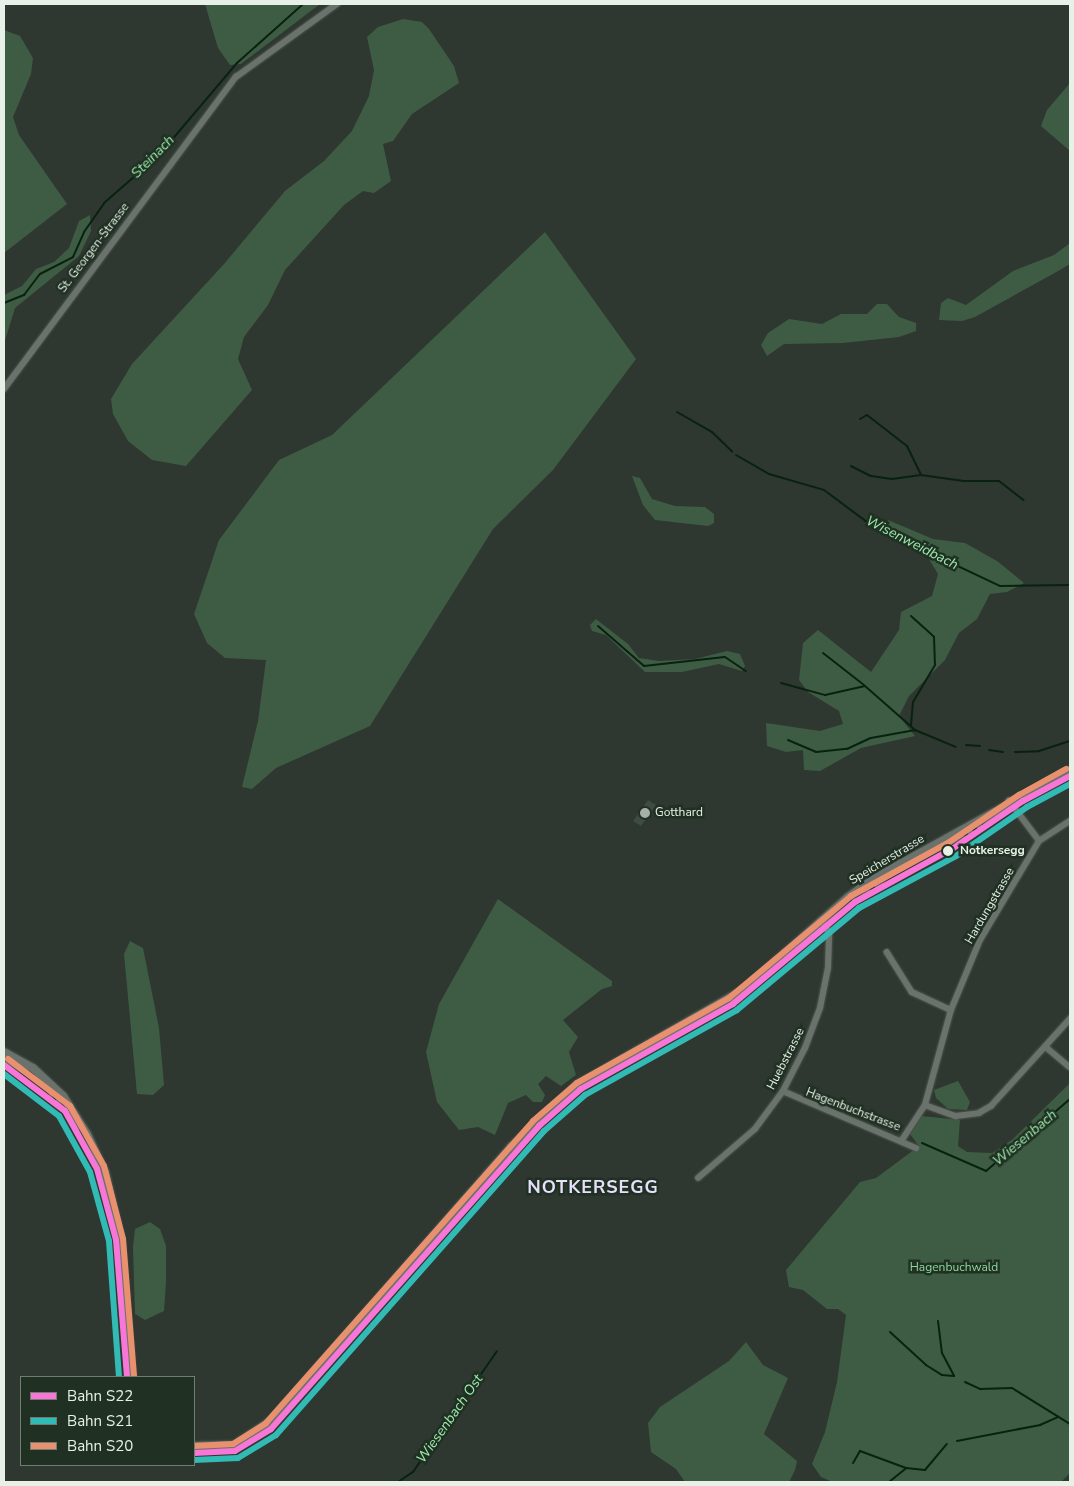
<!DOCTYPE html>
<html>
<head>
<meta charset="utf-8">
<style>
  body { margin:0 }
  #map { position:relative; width:1074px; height:1486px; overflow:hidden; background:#2e3730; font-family:"Nunito Sans",sans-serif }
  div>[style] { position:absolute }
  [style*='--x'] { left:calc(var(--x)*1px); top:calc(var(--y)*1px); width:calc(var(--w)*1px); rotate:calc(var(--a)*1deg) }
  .green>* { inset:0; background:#3e5c44 }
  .stream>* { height:2px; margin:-1px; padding:0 1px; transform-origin:1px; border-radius:1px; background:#08220f }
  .building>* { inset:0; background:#3e4c41 }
  .roads { filter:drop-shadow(0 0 1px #4d554e) drop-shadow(0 0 1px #4d554e) }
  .street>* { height:5.5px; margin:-2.75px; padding:0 2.75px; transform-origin:2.75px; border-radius:2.75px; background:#6a726c }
  .secondary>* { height:8px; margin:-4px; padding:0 4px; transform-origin:4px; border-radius:4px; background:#6a726c }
  .rail>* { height:4px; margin-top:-2px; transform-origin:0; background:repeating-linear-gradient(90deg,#203123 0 5.5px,#666d67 0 11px); box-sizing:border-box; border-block:1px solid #666d67 }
  .rail-1>* { height:6px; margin:-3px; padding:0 3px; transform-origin:3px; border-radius:3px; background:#f876d7 }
  .rail-2>* { height:6px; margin:-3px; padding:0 3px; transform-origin:3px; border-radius:3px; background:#32bbb5 }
  .rail-3>* { height:6px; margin:-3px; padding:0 3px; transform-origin:3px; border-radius:3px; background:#e9906e }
  .dots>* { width:14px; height:14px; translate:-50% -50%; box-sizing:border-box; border:2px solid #203123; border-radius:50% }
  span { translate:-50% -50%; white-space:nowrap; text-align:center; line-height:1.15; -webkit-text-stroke:5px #203123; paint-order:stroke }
  .street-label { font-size:12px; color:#e7f1e8 }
  .poi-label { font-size:12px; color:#e7f1e8 }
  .left { translate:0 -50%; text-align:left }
  .stop-label { font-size:12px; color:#e7f1e8; font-weight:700 }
  .park-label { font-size:12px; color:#8ad799 }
  .water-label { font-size:14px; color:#9eecad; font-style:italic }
  .district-label { font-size:18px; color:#e8dffc; font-weight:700; letter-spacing:1px }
  .frame { position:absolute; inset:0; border:5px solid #e7f1e8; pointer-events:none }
  .legend { position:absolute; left:20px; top:1376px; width:175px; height:90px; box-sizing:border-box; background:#203123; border:1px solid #707e72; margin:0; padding:6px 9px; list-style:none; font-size:15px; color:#e7f1e8 }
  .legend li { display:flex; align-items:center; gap:10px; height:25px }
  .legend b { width:25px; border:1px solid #707e72 }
</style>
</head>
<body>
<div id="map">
  <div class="green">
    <i style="clip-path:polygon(205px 4px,320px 4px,241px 64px,230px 65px,218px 48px)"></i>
    <i style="clip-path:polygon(403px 19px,422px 22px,429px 29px,454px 66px,459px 83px,412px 114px,393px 141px,383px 144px,391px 181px,374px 193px,363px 191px,344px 205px,285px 270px,268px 305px,244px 337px,238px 359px,252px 390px,186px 466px,152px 460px,128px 441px,113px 414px,111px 399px,132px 364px,224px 264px,285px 191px,324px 161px,352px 131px,369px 96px,374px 70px,367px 37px,378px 27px)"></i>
    <i style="clip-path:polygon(4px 30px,20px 36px,33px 58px,31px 74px,13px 117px,19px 135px,67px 204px,4px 253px)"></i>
    <i style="clip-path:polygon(1070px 83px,1070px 151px,1041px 126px,1047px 110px)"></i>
    <i style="clip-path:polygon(90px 215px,91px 231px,79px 256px,15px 308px,4px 344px,4px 295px,22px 286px,36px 269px,54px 262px,69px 248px,79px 221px)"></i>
    <i style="clip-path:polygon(545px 232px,636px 359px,553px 470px,493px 529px,370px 726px,276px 768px,252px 789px,242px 787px,258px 721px,266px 660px,225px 658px,207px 643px,194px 614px,219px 540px,279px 460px,332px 435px)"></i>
    <i style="clip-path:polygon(1070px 243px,1070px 264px,1060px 270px,975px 317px,962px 321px,939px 320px,941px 303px,948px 298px,966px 305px,1013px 271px,1054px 255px)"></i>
    <i style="clip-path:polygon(877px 304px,887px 304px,899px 317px,916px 323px,916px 331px,899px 337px,843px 343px,784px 344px,767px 356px,761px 345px,768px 333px,789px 319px,822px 324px,841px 314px,867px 314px)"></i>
    <i style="clip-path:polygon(632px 476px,640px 478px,652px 499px,675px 506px,705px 507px,714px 514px,714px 523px,708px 526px,655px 520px,643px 505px)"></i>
    <i style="clip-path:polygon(888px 520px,933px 539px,965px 543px,997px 561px,1024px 583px,1007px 592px,990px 594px,977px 619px,959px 633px,945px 660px,909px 696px,899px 716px,915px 736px,861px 748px,820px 771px,804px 770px,803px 750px,786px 752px,767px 746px,766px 723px,820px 731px,843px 724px,839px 711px,808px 692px,799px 680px,803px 643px,818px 630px,871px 672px,899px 630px,901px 612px,932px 596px,938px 574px,926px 554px,884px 530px)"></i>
    <i style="clip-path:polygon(596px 619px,628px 644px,639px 658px,659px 661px,695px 659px,727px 651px,740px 654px,745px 666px,742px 671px,719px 664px,682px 672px,645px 672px,606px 635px,592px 631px,590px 625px)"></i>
    <i style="clip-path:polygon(498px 899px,612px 981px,612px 986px,602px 989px,563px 1020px,578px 1037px,569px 1052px,576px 1075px,561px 1086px,546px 1076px,538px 1084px,545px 1095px,542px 1102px,533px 1102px,526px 1095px,508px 1103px,495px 1135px,478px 1127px,459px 1130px,437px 1102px,426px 1052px,439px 1004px)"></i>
    <i style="clip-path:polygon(130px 941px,143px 948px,159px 1028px,164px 1085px,153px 1095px,137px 1094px,124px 954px)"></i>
    <i style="clip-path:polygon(958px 1081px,970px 1102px,967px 1110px,948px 1109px,936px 1098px,934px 1090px)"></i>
    <i style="clip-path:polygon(1070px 1083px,1070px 1473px,1061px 1482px,833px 1482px,821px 1477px,812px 1464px,825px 1432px,837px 1382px,846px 1315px,838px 1309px,827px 1309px,803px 1290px,789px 1287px,786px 1270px,860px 1182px,876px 1178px,919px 1146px,910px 1134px,922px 1116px,960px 1120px,958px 1146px,967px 1152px,992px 1153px,1013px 1139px)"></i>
    <i style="clip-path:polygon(150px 1222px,160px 1229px,166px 1246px,166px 1282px,164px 1311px,145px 1320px,135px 1314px,133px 1247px,135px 1229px)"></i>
    <i style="clip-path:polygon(746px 1342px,763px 1365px,788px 1378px,764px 1434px,797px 1461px,795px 1470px,789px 1482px,685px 1482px,676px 1469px,651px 1452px,648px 1423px,660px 1407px,729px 1361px)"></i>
  </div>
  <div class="stream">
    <i style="--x:4;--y:303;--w:22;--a:-22"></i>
    <i style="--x:24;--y:295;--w:26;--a:-53"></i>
    <i style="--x:40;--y:274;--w:37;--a:-27"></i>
    <i style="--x:73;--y:257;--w:27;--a:-66"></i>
    <i style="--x:84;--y:232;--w:35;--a:-55"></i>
    <i style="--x:104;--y:203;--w:73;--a:-41.1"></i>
    <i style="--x:159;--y:155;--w:121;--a:-49.7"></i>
    <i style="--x:237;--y:63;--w:89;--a:-41.8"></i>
    <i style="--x:677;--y:412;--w:40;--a:29.7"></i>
    <i style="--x:712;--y:432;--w:28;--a:44"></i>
    <i style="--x:860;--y:419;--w:8;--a:-30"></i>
    <i style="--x:867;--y:415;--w:51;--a:37.8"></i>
    <i style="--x:907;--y:446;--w:32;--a:64"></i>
    <i style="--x:921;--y:475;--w:43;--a:7.9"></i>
    <i style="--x:964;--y:481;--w:35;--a:0"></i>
    <i style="--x:999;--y:481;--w:31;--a:38"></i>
    <i style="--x:736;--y:455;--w:38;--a:30"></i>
    <i style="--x:769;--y:474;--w:57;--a:16.2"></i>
    <i style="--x:824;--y:490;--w:59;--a:36.7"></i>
    <i style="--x:871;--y:525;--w:143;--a:25.3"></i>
    <i style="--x:1000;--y:586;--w:70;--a:-0.8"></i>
    <i style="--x:851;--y:466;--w:22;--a:27"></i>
    <i style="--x:871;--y:476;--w:21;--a:8"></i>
    <i style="--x:892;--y:479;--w:29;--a:-8"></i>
    <i style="--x:911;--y:616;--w:31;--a:42"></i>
    <i style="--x:934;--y:637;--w:28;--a:88"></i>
    <i style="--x:935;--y:665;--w:43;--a:120.7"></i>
    <i style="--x:913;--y:702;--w:23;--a:95"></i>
    <i style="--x:598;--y:626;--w:61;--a:41"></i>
    <i style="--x:644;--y:666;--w:81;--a:-6.3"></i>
    <i style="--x:725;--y:657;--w:25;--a:34"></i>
    <i style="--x:823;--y:653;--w:52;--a:38"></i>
    <i style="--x:781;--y:683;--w:46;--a:15.3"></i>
    <i style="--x:825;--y:695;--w:41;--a:-12.7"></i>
    <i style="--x:865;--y:686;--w:67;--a:41.3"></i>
    <i style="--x:788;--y:740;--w:30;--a:23"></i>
    <i style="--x:816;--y:752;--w:31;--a:-6"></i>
    <i style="--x:847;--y:749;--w:26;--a:-25"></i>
    <i style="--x:871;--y:738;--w:45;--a:-10.3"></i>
    <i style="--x:915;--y:730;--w:44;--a:22.5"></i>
    <i style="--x:966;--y:745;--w:14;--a:4"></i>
    <i style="--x:989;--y:750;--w:14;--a:8"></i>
    <i style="--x:1015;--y:752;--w:24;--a:-2"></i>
    <i style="--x:1039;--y:751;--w:33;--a:-18"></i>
    <i style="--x:922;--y:1143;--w:70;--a:23.6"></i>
    <i style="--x:986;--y:1171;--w:111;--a:-40.6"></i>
    <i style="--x:938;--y:1321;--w:32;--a:83"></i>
    <i style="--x:942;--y:1353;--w:26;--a:62"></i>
    <i style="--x:890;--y:1332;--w:49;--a:42.5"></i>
    <i style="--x:926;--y:1365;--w:19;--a:32"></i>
    <i style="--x:942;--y:1375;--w:12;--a:5"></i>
    <i style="--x:965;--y:1382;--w:17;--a:25"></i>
    <i style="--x:980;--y:1389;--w:32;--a:-2"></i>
    <i style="--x:1012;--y:1388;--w:68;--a:31.8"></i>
    <i style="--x:957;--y:1441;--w:85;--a:-10.9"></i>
    <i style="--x:1040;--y:1425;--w:20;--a:-24"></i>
    <i style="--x:853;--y:1463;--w:14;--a:-60"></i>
    <i style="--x:860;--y:1451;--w:49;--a:20.3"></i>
    <i style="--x:906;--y:1468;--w:19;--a:6"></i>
    <i style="--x:925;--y:1470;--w:34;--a:-50"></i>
    <i style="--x:398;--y:1482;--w:18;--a:-34"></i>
    <i style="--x:413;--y:1472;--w:147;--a:-55.2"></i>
    <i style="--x:889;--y:1482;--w:22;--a:-39"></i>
  </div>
  <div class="building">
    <i style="clip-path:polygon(648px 800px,656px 805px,641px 826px,633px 821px)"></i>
  </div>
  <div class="roads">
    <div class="street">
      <i style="--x:4;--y:389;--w:389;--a:-53.4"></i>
      <i style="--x:236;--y:77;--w:125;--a:-35.9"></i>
      <i style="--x:1039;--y:841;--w:37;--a:-33"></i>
      <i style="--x:887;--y:952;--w:47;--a:58"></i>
      <i style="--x:912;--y:992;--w:43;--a:24.8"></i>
      <i style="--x:1046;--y:1047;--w:31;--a:40"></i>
      <i style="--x:783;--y:1091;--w:145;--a:23.2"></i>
      <i style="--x:925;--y:1105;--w:33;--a:20"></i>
      <i style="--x:956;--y:1116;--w:23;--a:-7"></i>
      <i style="--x:979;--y:1113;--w:14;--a:-30"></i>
      <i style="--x:991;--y:1106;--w:118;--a:-47.8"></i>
      <i style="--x:902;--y:1140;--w:42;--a:-56.7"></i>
      <i style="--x:925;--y:1105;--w:98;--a:-74.7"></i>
      <i style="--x:951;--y:1010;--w:76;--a:-67.5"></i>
      <i style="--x:980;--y:940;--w:115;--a:-59.2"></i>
      <i style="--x:1039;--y:841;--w:50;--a:-126.9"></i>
      <i style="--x:698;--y:1178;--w:75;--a:-40.7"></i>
      <i style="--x:755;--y:1129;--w:47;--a:-53.6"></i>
      <i style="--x:783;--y:1091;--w:48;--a:-62.9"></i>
      <i style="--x:805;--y:1048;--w:43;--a:-69.4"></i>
      <i style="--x:820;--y:1008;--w:41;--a:-78.7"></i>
      <i style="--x:828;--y:968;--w:35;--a:-88"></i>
      <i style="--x:829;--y:933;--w:15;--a:-122"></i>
    </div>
    <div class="secondary">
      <i style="--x:4;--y:1052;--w:33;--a:29"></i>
      <i style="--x:33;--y:1068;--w:41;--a:43"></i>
      <i style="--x:63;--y:1096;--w:45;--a:57.7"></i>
      <i style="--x:87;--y:1134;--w:42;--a:64.7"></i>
      <i style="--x:105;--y:1172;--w:71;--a:76.9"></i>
      <i style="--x:121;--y:1241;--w:136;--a:85.4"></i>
      <i style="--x:194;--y:1446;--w:40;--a:-1.4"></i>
      <i style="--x:234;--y:1445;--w:45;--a:-33.3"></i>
      <i style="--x:272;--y:1420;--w:363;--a:-48.8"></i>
      <i style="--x:511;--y:1147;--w:91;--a:-43.2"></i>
      <i style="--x:577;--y:1085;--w:191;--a:-29.8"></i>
      <i style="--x:743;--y:990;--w:140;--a:-41.5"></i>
      <i style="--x:848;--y:897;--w:39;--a:-35"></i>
      <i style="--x:880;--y:875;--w:217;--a:-28.9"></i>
    </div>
  </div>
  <div class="rail">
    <i style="--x:836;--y:917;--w:63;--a:-38"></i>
    <i style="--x:886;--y:878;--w:138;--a:-28.6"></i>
    <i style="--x:4;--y:1059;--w:50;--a:33.7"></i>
    <i style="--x:46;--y:1087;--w:54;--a:53.3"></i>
  </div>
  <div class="rail-1">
    <i style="--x:4;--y:1065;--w:76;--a:37"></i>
    <i style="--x:65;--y:1111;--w:66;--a:61.1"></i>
    <i style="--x:97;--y:1169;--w:73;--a:75"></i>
    <i style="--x:116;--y:1240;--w:137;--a:85.4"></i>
    <i style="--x:194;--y:1453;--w:41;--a:-2.8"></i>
    <i style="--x:235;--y:1451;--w:42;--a:-31.4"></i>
    <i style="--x:271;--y:1429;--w:405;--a:-48.5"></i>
    <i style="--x:539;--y:1126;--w:56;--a:-41.4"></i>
    <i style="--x:581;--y:1089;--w:174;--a:-29.2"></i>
    <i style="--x:733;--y:1004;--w:159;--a:-39.9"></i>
    <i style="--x:855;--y:902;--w:111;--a:-28.7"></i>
    <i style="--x:952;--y:849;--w:86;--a:-34.1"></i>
    <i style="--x:1023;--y:801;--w:53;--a:-28"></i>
  </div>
  <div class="rail-2">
    <i style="--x:4;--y:1074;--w:69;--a:37.4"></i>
    <i style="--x:59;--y:1116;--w:64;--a:61"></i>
    <i style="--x:90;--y:1172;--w:72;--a:74.6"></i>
    <i style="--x:109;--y:1241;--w:136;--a:85.8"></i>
    <i style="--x:194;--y:1460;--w:44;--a:-2.6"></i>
    <i style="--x:238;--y:1458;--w:44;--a:-31.2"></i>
    <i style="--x:276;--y:1435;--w:405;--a:-48.6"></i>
    <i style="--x:544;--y:1131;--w:55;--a:-41.3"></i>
    <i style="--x:585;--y:1095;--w:174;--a:-29.2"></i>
    <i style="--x:737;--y:1010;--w:159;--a:-39.9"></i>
    <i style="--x:859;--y:908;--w:110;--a:-28.2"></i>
    <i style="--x:956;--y:856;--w:86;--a:-34.6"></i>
    <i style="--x:1027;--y:807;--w:49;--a:-28.1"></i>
  </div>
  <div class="rail-3">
    <i style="--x:8;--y:1059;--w:78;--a:37.2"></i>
    <i style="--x:70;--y:1106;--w:69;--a:60.5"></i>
    <i style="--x:104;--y:1166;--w:75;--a:75.4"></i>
    <i style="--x:123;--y:1239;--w:137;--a:85.4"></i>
    <i style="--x:194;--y:1446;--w:39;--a:-3"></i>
    <i style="--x:233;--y:1444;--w:39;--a:-32"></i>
    <i style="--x:266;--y:1423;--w:403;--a:-48.5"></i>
    <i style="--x:533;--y:1121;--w:58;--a:-40.8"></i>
    <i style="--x:577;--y:1083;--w:174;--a:-29.2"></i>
    <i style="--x:729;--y:998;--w:159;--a:-39.9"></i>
    <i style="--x:851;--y:896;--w:111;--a:-28.7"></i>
    <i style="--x:948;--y:843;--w:86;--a:-34.1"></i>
    <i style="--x:1019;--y:795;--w:54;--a:-29"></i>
  </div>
  <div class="dots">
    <i style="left:645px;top:813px;background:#a6b0a8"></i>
    <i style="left:948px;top:851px;background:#e7f1e8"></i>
  </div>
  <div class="street-label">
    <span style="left:94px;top:248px;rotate:-53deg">St. Georgen-Strasse</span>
    <span style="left:887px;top:860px;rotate:-31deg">Speicherstrasse</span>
    <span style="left:990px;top:906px;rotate:-60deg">Hardungstrasse</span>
    <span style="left:786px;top:1059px;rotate:-63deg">Huebstrasse</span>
    <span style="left:853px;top:1110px;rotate:21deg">Hagenbuchstrasse</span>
  </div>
  <div class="poi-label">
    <span class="left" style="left:655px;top:813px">Gotthard</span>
  </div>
  <div class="stop-label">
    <span class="left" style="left:960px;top:851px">Notkersegg</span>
  </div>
  <div class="park-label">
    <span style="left:954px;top:1268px">Hagenbuchwald</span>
  </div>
  <div class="water-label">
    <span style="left:153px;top:157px;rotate:-45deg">Steinach</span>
    <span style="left:912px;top:543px;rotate:27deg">Wisenweidbach</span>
    <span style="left:1025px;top:1138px;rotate:-40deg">Wiesenbach</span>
    <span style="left:450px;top:1419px;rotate:-55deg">Wiesenbach Ost</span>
  </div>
  <div class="district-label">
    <span style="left:593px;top:1187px">NOTKERSEGG</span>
  </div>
  <div class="frame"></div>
  <ul class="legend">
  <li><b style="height:6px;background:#f876d7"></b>Bahn S22</li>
  <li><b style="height:6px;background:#32bbb5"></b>Bahn S21</li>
  <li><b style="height:6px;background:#e9906e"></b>Bahn S20</li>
  </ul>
</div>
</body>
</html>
